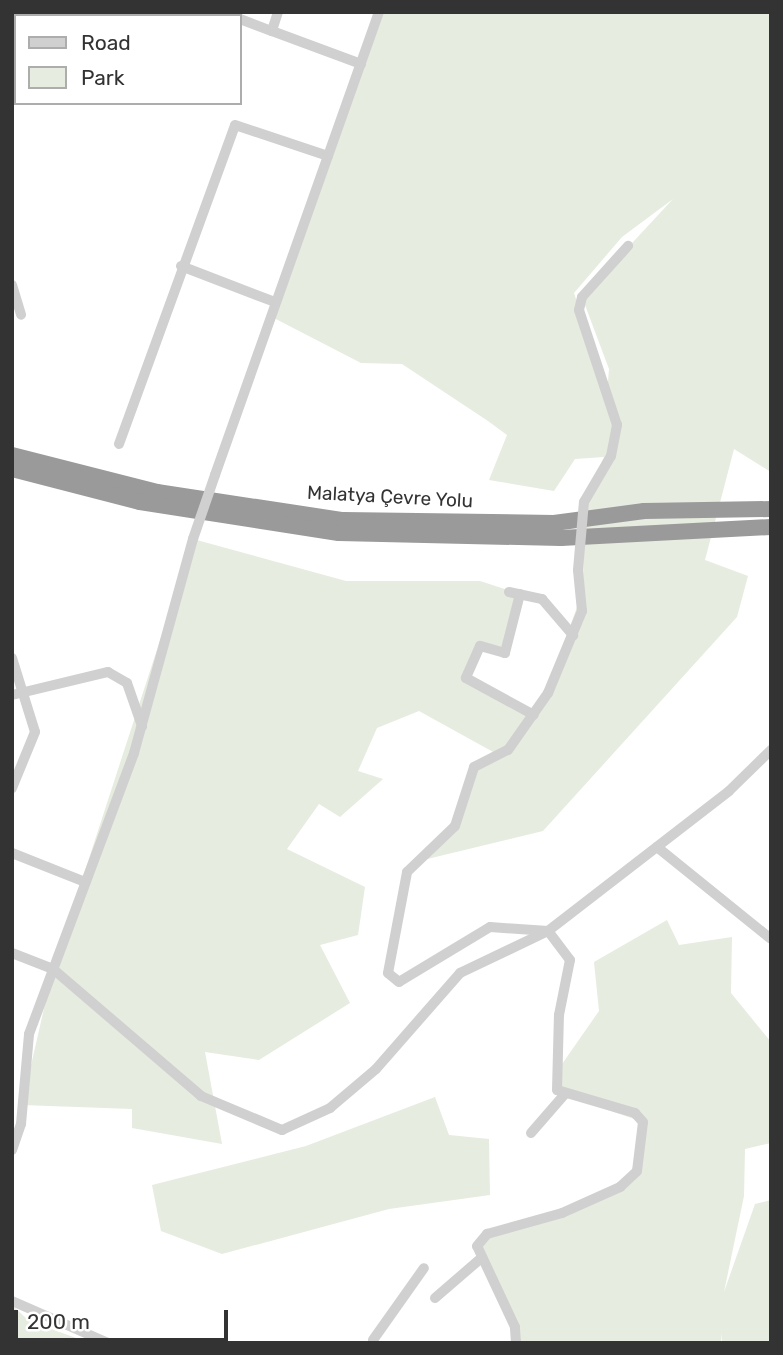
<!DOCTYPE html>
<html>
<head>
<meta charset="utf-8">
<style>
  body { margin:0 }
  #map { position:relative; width:783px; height:1355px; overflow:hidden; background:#fff; font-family:Rubik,sans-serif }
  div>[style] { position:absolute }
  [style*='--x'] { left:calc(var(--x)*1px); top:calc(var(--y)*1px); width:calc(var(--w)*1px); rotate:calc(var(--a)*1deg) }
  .green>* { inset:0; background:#e6ecdf }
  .minor>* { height:10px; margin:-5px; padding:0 5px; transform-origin:5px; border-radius:5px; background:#d0d0d0 }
  .highway>* { height:16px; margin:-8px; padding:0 8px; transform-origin:8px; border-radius:8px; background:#9a9a9a }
  .minor-bridge>* { height:10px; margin:-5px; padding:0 5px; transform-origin:5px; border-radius:5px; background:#d0d0d0 }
  span { translate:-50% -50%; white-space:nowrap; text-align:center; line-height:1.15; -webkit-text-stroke:7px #fff; paint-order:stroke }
  .street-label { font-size:19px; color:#333 }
  .frame { position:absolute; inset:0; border:14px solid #333; pointer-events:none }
  .legend { position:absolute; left:14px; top:14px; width:228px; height:91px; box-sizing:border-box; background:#fff; border:2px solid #adadad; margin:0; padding:9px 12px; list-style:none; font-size:21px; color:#333 }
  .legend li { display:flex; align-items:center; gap:14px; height:35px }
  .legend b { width:35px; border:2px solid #adadad }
  .scale { position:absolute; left:14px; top:1310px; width:214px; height:32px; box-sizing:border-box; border:4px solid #333; border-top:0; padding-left:9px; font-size:21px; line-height:24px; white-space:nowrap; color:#333; -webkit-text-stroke:5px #fff; paint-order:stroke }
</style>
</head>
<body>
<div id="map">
  <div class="green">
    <i style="clip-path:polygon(evenodd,381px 12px,771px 12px,771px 472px,734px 449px,705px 560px,748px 576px,737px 617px,543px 831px,419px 861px,455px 826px,474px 767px,495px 753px,419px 711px,377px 728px,358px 771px,383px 779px,340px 817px,319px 804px,287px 849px,365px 887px,358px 935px,320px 945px,350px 1003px,259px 1060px,205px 1052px,222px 1144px,132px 1128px,132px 1109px,22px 1105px,53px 969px,193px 539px,346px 581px,480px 581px,520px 594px,505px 653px,480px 646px,466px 678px,531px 713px,544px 700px,583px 590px,584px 502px,604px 457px,575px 459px,554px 491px,489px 480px,507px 435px,488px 421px,402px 364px,361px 363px,270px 316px,381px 12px,673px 199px,582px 297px,609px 369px,607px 394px,574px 293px,622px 237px,673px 199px)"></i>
    <i style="clip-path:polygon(667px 920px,679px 945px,732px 937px,731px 993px,771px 1042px,771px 1143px,745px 1149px,744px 1196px,724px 1292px,755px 1204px,771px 1200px,771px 1343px,722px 1343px,722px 1333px,721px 1343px,512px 1343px,515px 1327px,479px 1260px,483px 1239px,607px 1193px,637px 1171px,643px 1122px,564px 1095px,553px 1077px,599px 1011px,594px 962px)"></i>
    <i style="clip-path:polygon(435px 1097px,449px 1135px,489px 1139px,490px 1195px,389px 1209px,222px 1254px,161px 1231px,152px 1185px,306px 1146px)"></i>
    <i style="clip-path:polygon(12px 1305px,29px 1321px,90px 1343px,12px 1343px)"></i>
  </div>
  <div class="minor">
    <i style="--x:223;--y:12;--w:10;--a:24"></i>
    <i style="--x:278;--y:12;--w:20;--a:108"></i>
    <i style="--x:272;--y:31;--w:95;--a:20.3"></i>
    <i style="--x:43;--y:16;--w:4;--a:-76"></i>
    <i style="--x:240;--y:19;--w:34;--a:21"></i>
    <i style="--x:12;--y:96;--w:10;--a:-66"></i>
    <i style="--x:181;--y:266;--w:101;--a:21"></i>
    <i style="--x:12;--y:285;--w:31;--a:73"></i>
    <i style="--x:119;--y:444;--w:339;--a:-70"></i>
    <i style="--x:235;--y:125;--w:98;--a:18.4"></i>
    <i style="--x:215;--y:475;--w:491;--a:-70.5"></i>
    <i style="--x:584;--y:502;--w:53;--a:-59.6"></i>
    <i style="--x:611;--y:456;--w:32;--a:-79"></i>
    <i style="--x:617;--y:425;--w:121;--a:-108.3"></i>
    <i style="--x:579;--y:310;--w:13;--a:-77"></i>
    <i style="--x:582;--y:297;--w:69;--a:-48"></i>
    <i style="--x:509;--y:592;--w:34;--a:12"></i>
    <i style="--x:542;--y:599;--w:48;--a:49.3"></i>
    <i style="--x:520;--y:594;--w:61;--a:104.3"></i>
    <i style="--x:505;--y:653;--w:26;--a:-164"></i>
    <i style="--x:480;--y:646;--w:35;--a:114"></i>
    <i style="--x:466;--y:678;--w:77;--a:28.6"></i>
    <i style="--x:12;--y:658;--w:77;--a:72.7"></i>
    <i style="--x:35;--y:732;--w:61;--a:112.3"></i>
    <i style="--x:12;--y:695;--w:99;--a:-13.5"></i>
    <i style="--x:108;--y:672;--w:22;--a:30"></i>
    <i style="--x:127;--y:683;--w:46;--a:70.8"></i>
    <i style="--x:657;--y:847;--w:146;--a:38.9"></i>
    <i style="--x:12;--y:853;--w:79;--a:21.7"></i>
    <i style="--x:12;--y:953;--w:44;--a:21.3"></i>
    <i style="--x:53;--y:969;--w:195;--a:40.6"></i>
    <i style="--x:201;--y:1096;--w:88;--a:22.8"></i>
    <i style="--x:282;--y:1130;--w:53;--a:-24.6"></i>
    <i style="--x:330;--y:1108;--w:60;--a:-40.3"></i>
    <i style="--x:376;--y:1069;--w:128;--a:-48.8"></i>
    <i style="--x:460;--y:973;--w:98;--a:-25.5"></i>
    <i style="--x:548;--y:931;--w:229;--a:-37.7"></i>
    <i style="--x:729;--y:791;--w:59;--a:-44.3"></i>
    <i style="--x:531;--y:1133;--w:50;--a:-49"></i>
    <i style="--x:12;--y:1150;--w:28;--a:-71"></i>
    <i style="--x:21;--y:1124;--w:90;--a:-84.9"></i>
    <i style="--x:29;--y:1034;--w:300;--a:-69.5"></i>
    <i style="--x:134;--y:753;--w:222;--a:-74.6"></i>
    <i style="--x:435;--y:1298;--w:58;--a:-40.8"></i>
    <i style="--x:12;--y:1301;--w:105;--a:23.6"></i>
    <i style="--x:373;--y:1340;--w:88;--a:-54.7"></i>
    <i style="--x:516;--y:1343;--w:16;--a:-94"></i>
    <i style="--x:515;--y:1327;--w:89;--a:-115.1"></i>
    <i style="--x:477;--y:1246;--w:16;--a:-50"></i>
    <i style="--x:487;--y:1234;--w:78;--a:-15.6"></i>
    <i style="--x:562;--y:1213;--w:64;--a:-24.1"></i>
    <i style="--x:620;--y:1187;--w:23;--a:-43"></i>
    <i style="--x:637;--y:1171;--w:49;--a:-83"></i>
    <i style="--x:643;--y:1122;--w:12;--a:-132"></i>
    <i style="--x:635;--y:1113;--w:81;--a:-163.6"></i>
    <i style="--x:557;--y:1090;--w:75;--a:-88.5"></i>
    <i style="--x:559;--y:1015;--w:56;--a:-78.7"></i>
    <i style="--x:570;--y:960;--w:36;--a:-127"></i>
    <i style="--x:548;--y:931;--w:58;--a:-176.1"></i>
    <i style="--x:490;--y:927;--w:106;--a:148.9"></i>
    <i style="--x:399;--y:982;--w:14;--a:-141"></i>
    <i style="--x:388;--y:973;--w:103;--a:-79.3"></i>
    <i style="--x:407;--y:872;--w:66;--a:-43.8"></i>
    <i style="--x:455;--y:826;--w:62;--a:-72.1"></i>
    <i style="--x:474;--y:767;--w:38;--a:-27"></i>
    <i style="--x:508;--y:750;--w:70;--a:-54.9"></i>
    <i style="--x:548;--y:693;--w:89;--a:-67.5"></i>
    <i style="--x:582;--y:611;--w:41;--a:-95.6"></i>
  </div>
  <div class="highway">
    <i style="--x:12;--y:455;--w:150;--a:14.3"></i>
    <i style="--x:157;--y:492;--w:188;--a:8.6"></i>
    <i style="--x:343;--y:520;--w:211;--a:0.8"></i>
    <i style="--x:554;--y:523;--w:91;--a:-7.6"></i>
    <i style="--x:644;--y:511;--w:127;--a:-0.9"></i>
    <i style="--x:12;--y:469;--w:132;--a:14.5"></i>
    <i style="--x:140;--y:502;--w:201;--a:8.9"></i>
    <i style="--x:339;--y:533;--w:222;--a:1.3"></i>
    <i style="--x:561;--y:538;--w:210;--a:-3"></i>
  </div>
  <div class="minor-bridge">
    <i style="--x:193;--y:539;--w:68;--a:-71"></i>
    <i style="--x:578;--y:570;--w:68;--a:-85"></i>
  </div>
  <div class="street-label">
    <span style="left:390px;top:497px;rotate:3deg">Malatya Çevre Yolu</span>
  </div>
  <div class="frame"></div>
  <ul class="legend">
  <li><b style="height:9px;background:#d0d0d0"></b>Road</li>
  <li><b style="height:19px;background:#e6ecdf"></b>Park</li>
  </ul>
  <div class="scale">200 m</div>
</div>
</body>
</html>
